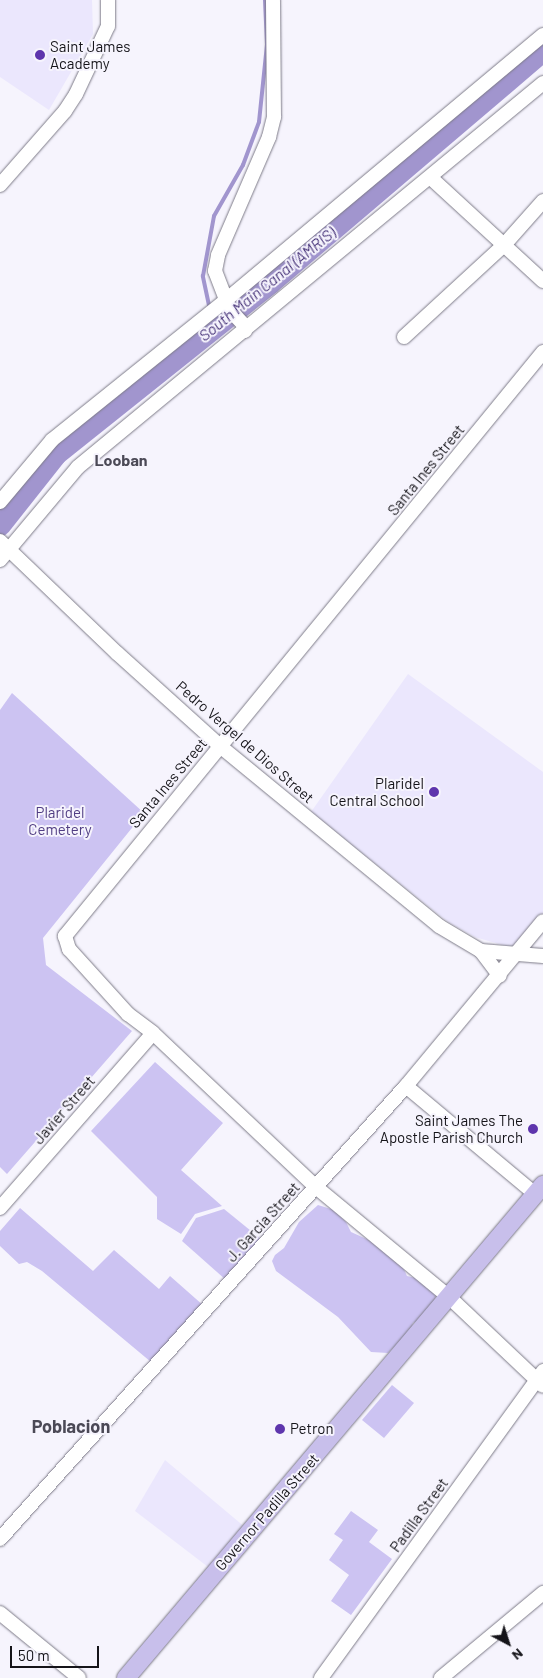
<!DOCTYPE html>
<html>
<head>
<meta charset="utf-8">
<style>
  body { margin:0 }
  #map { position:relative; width:543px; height:1678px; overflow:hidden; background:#f6f4fd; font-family:Barlow,sans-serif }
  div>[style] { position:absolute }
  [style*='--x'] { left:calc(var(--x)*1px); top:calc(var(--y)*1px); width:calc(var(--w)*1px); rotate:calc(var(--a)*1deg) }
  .built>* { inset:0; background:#ebe7fd }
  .green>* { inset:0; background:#ccc3f2 }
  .stream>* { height:4px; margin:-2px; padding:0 2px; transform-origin:2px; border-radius:2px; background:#a195ce }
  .river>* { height:21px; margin:-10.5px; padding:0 10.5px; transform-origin:10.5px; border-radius:10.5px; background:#a195ce }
  .roads { filter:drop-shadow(0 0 1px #7d7b88) drop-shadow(0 0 1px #7d7b88) }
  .minor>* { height:14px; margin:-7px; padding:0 7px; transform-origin:7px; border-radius:7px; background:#fff }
  .major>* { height:18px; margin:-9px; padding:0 9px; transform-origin:9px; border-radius:9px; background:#c8bfeb }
  .dots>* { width:14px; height:14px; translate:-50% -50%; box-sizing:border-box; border:2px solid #f6f4fd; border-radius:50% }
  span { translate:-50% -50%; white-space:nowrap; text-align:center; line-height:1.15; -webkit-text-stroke:4px #f6f4fd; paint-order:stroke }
  .poi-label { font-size:15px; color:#151419 }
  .left { translate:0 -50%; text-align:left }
  .right { translate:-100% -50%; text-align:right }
  .street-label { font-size:15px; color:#151419 }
  .park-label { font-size:15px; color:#503d83 }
  .water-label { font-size:16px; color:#48357a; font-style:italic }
  .neighbourhood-label { font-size:16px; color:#4b4956; font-weight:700 }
  .quarter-label { font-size:18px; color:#4b4956; font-weight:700 }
  .north { position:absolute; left:483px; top:1618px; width:50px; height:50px; -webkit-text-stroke:4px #f6f4fd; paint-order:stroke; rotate:140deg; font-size:14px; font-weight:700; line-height:20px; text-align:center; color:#151419 }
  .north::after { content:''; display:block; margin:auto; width:18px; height:22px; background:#151419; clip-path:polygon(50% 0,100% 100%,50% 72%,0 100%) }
  .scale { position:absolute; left:10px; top:1646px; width:89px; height:22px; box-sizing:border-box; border:2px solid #151419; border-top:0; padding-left:6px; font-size:15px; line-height:18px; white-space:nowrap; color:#151419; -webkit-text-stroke:4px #f6f4fd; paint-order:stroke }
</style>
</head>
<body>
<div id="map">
  <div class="built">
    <i style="clip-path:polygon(0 0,92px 0,93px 34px,49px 110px,0 77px)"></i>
    <i style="clip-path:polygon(408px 674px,543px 772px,543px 914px,516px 949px,475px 937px,448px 922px,311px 812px)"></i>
    <i style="clip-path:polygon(165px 1460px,246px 1528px,212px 1570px,135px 1511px)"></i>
  </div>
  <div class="green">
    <i style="clip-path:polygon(12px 693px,144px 813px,43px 938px,46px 965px,132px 1031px,7px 1174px,0 1167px,0 710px)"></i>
    <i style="clip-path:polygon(155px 1062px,223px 1123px,181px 1170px,222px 1206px,195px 1214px,181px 1234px,157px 1219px,157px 1197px,91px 1131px)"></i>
    <i style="clip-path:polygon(318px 1205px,334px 1210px,346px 1222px,351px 1232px,371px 1241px,402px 1265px,407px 1276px,424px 1280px,437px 1291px,433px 1306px,424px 1317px,413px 1323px,411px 1330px,388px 1353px,371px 1352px,338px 1317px,276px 1271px,272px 1261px,275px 1255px,284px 1248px,299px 1222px)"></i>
    <i style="clip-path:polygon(20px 1208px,93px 1271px,114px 1250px,159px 1289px,170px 1276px,204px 1306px,151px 1362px,42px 1271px,27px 1262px,19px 1264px,0 1246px,0 1231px)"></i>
    <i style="clip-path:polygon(224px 1209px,262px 1240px,226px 1280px,182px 1241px,196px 1218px)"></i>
    <i style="clip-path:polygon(392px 1385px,414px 1403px,384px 1438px,362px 1420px)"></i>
    <i style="clip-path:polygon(351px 1511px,378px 1530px,369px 1542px,392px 1559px,351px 1615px,331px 1601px,349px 1575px,329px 1560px,343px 1540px,334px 1534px)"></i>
  </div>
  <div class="stream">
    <i style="--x:210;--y:310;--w:35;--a:-102"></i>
    <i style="--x:203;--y:276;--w:61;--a:-79.6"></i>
    <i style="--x:214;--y:216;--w:59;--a:-60.4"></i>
    <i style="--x:243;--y:165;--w:46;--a:-69.6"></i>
    <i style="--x:259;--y:122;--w:78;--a:-84.1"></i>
    <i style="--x:267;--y:44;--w:44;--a:-92.6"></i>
    <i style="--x:211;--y:317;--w:11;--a:80"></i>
  </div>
  <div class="river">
    <i style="--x:0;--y:525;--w:90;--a:-51.7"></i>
    <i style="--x:56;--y:454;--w:274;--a:-38.6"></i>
    <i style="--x:270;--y:283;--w:358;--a:-40.4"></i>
  </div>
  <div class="roads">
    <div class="minor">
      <i style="--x:431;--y:178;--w:152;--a:42.6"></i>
      <i style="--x:0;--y:185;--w:98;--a:-48.7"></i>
      <i style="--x:65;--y:111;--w:20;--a:-57"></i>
      <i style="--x:76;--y:94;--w:75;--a:-64.8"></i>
      <i style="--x:108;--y:26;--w:26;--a:-90"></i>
      <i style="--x:245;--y:331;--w:6;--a:-99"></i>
      <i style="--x:244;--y:325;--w:21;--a:-133"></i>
      <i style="--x:230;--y:310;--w:42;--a:-111"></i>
      <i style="--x:215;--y:271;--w:16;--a:-79"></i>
      <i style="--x:218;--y:255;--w:129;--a:-66.6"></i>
      <i style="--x:269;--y:137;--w:21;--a:-76"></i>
      <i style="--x:274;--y:117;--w:117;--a:-90.5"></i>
      <i style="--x:404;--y:337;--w:136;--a:-42.6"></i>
      <i style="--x:504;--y:245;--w:59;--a:-48.4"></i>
      <i style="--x:543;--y:352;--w:755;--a:129.3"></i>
      <i style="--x:65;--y:936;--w:14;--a:73"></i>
      <i style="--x:69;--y:949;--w:88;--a:47.8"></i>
      <i style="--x:128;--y:1014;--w:31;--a:37"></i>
      <i style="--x:153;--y:1033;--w:224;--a:43.4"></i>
      <i style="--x:316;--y:1187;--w:173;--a:39.6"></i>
      <i style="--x:449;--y:1297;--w:129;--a:43.4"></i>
      <i style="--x:0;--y:502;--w:81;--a:-50"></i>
      <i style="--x:52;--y:440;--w:223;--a:-38.8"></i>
      <i style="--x:226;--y:300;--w:413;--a:-39.9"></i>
      <i style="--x:0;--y:541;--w:163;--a:43.8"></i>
      <i style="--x:118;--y:654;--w:137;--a:42"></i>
      <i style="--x:220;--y:746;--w:283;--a:39.4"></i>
      <i style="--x:439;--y:926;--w:49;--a:30.8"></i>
      <i style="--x:481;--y:951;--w:62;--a:4.6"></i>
      <i style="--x:0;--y:560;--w:121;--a:-50"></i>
      <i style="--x:78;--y:467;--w:603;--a:-39.55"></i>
      <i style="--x:481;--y:951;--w:31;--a:53"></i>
      <i style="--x:406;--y:1086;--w:168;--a:39.9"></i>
      <i style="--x:0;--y:1208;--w:232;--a:-48.8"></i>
      <i style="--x:0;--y:1539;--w:608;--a:-48.13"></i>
      <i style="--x:406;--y:1086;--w:214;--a:-50.3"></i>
      <i style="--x:0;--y:1613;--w:102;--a:39.4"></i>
      <i style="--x:321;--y:1678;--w:379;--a:-54.1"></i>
      <i style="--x:441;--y:1678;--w:133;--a:-39.8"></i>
    </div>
    <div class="major">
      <i style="--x:126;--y:1678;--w:646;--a:-49.77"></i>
    </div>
  </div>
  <div class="dots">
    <i style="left:40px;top:55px;background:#5e35ad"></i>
    <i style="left:434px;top:792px;background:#5e35ad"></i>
    <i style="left:533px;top:1129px;background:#5e35ad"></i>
    <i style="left:280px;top:1429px;background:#5e35ad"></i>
  </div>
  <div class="poi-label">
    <span class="left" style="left:50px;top:55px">Saint James<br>Academy</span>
    <span class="right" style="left:424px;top:792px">Plaridel<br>Central School</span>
    <span class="right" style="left:523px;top:1129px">Saint James The<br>Apostle Parish Church</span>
    <span class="left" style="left:290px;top:1429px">Petron</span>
  </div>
  <div class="street-label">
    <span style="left:426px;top:470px;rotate:-51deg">Santa Ines Street</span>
    <span style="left:245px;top:742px;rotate:41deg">Pedro Vergel de Dios Street</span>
    <span style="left:168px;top:783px;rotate:-50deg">Santa Ines Street</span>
    <span style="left:64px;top:1110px;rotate:-49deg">Javier Street</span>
    <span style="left:263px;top:1222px;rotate:-48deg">J. Garcia Street</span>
    <span style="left:267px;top:1512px;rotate:-49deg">Governor Padilla Street</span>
    <span style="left:419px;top:1515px;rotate:-54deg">Padilla Street</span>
  </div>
  <div class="park-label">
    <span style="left:60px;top:821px">Plaridel<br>Cemetery</span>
  </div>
  <div class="water-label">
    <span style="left:267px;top:284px;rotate:-39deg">South Main Canal (AMRIS)</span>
  </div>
  <div class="neighbourhood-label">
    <span style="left:121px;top:460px">Looban</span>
  </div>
  <div class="quarter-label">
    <span style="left:71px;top:1426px">Poblacion</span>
  </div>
  <div class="north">N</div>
  <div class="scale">50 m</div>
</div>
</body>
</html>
